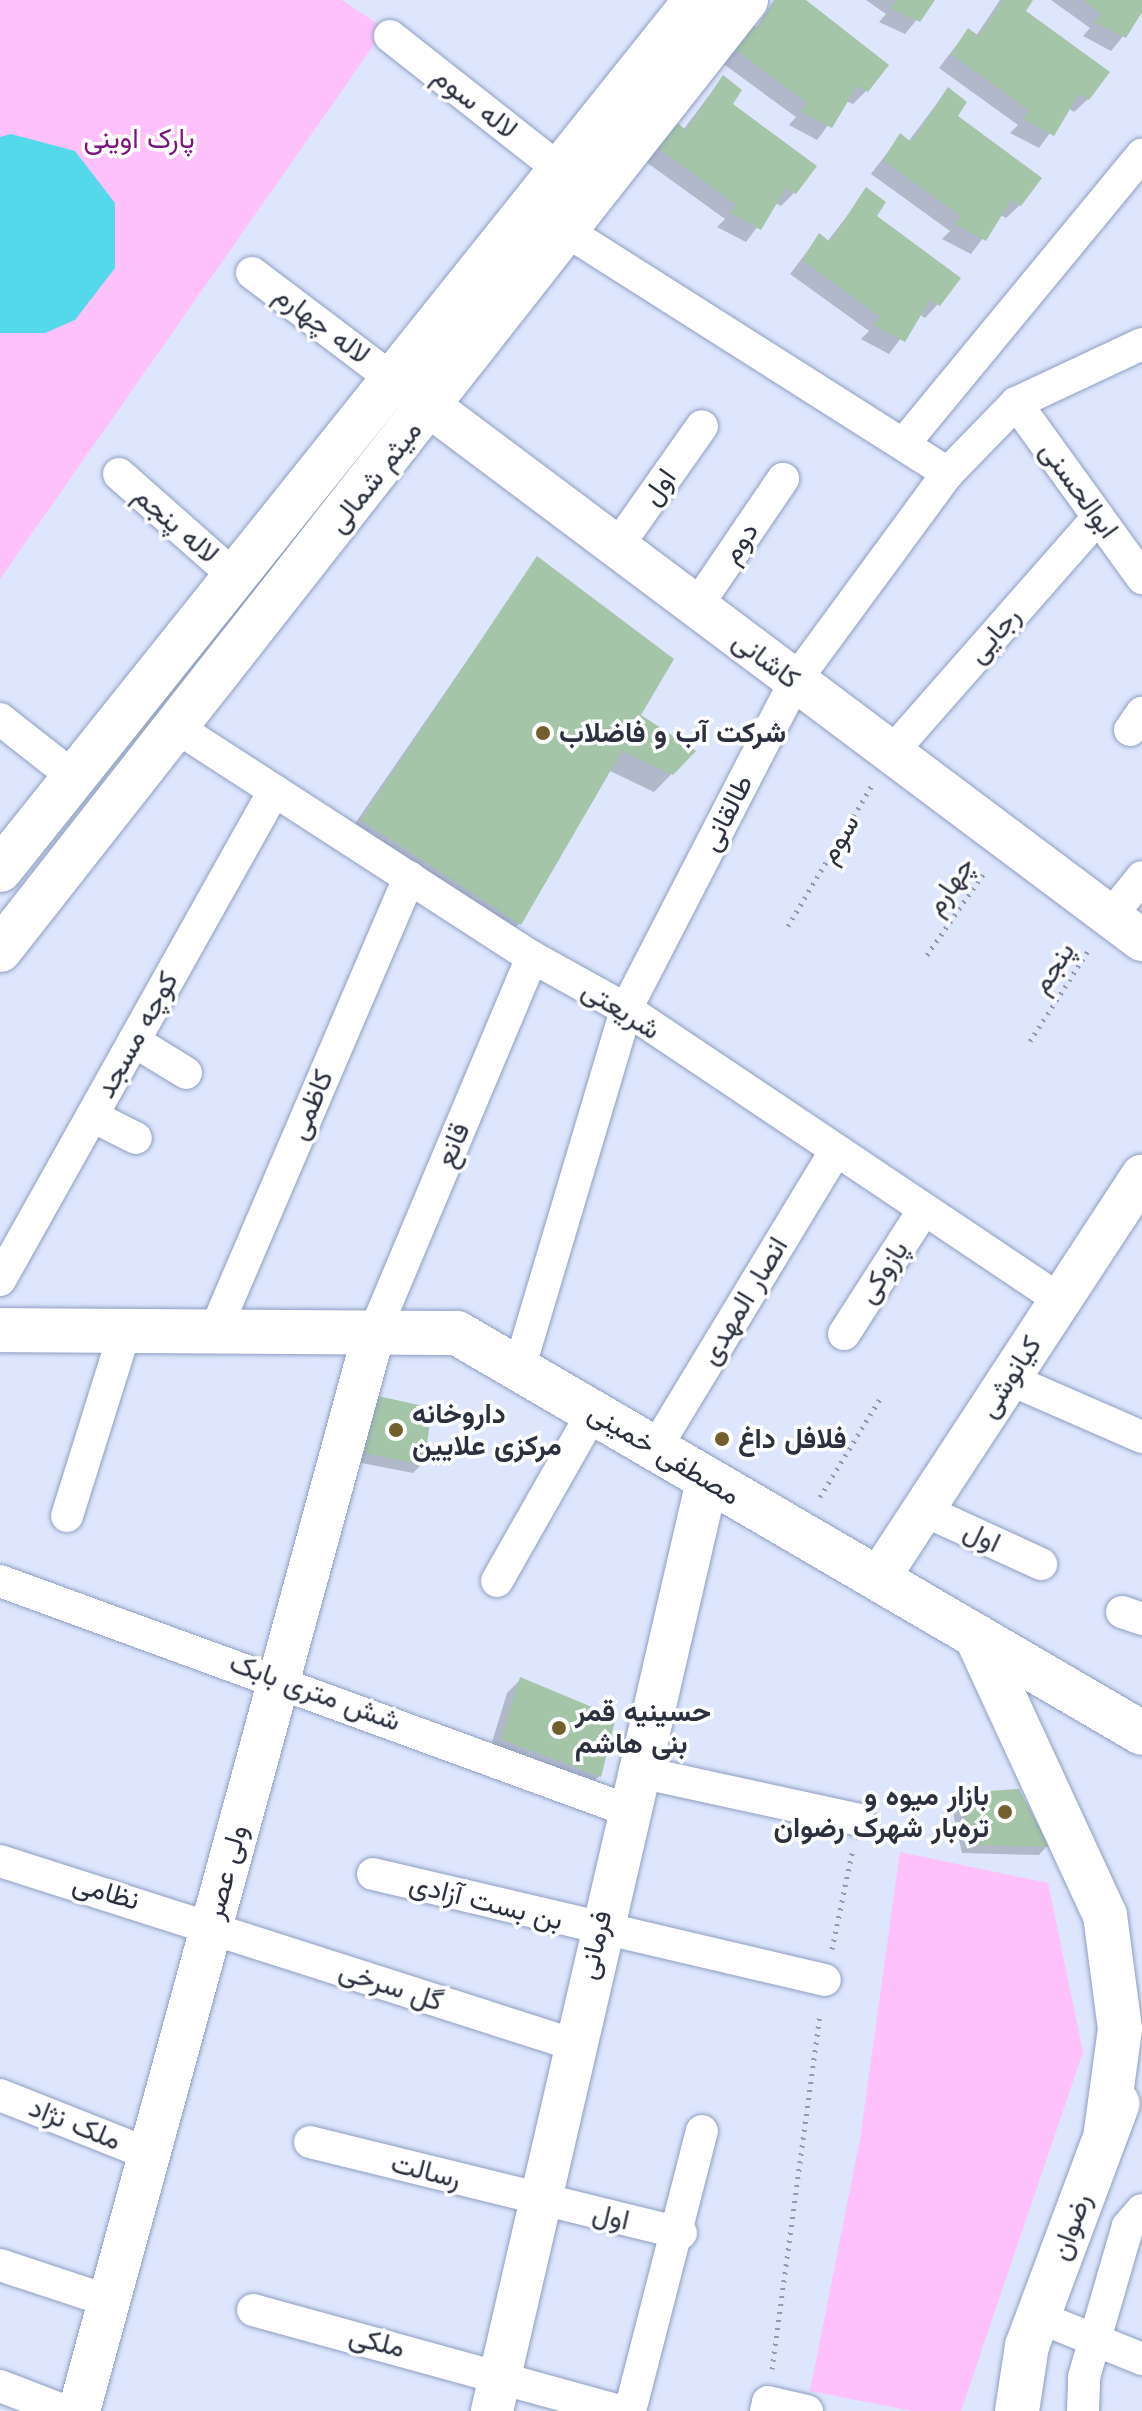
<!DOCTYPE html>
<html>
<head>
<meta charset="utf-8">
<style>
  body { margin:0 }
  #map { position:relative; width:1142px; height:2411px; overflow:hidden; background:#dde6fd; font-family:Jost,Vazirmatn,sans-serif }
  div>[style] { position:absolute }
  [style*='--x'] { left:calc(var(--x)*1px); top:calc(var(--y)*1px); width:calc(var(--w)*1px); rotate:calc(var(--a)*1deg) }
  .green>* { inset:0; background:#fec1fc }
  .water>* { inset:0; background:#54d9eb }
  .shadow>* { inset:0; background:#0003 }
  .building>* { inset:0; background:#a4c5a7 }
  .path>* { height:5px; margin-top:-2.5px; transform-origin:0; background:repeating-linear-gradient(90deg,#939aae 0 2px,transparent 0 8px) }
  .roads { filter:drop-shadow(0 0 2px #8f9ec1) drop-shadow(0 0 2px #8f9ec1) }
  .minor>* { height:32px; margin:-16px; padding:0 16px; transform-origin:16px; border-radius:16px; background:#fff }
  .tertiary>* { height:42px; margin:-21px; padding:0 21px; transform-origin:21px; border-radius:21px; background:#fff }
  .secondary>* { height:44px; margin:-22px; padding:0 22px; transform-origin:22px; border-radius:22px; background:#fff }
  .dots>* { width:22px; height:22px; translate:-50% -50%; box-sizing:border-box; border:4px solid #fff; border-radius:50% }
  span { translate:-50% -50%; white-space:nowrap; text-align:center; line-height:1.15; -webkit-text-stroke:7px #fff; paint-order:stroke }
  .street-label { font-size:28px; color:#2b303f }
  .park-label { font-size:28px; color:#7b147c }
  .poi-label { font-size:28px; color:#2b303f; font-weight:700 }
  .left { translate:0 -50%; text-align:left }
  .right { translate:-100% -50%; text-align:right }
</style>
</head>
<body>
<div id="map">
  <div class="green">
    <i style="clip-path:polygon(0 0,342px 0,385px 29px,0 579px)"></i>
    <i style="clip-path:polygon(900px 1852px,1048px 1883px,1083px 2052px,961px 2411px,913px 2411px,810px 2391px,860px 2139px)"></i>
  </div>
  <div class="water">
    <i style="clip-path:polygon(11px 134px,75px 151px,115px 203px,115px 268px,75px 320px,45px 333px,0 333px,0 137px)"></i>
  </div>
  <div class="shadow">
    <i style="clip-path:polygon(774px 0,804px 0,866px 91px,853px 104px,846px 101px,817px 140px,789px 125px,796px 117px,718px 60px,755px 29px)"></i>
    <i style="clip-path:polygon(866px 0,933px 0,905px 34px,879px 22px,886px 14px)"></i>
    <i style="clip-path:polygon(1000px 0,1031px 0,1023px 11px,1088px 99px,1074px 112px,1068px 108px,1039px 148px,1010px 133px,1018px 125px,939px 68px,968px 30px,976px 36px)"></i>
    <i style="clip-path:polygon(1051px 0,1142px 0,1142px 13px,1111px 51px,1083px 36px,1090px 28px)"></i>
    <i style="clip-path:polygon(723px 77px,730px 105px,794px 193px,781px 206px,775px 203px,746px 242px,717px 227px,725px 219px,646px 162px,662px 137px,683px 130px)"></i>
    <i style="clip-path:polygon(948px 89px,956px 117px,1020px 205px,1006px 218px,1000px 215px,971px 254px,942px 239px,950px 231px,871px 174px,900px 136px,908px 142px)"></i>
    <i style="clip-path:polygon(867px 190px,874px 217px,938px 304px,925px 318px,919px 314px,889px 354px,861px 339px,869px 331px,790px 274px,819px 236px,827px 242px)"></i>
    <i style="clip-path:polygon(537px 559px,638px 715px,693px 752px,654px 792px,608px 770px,520px 923px,502px 941px,345px 838px)"></i>
    <i style="clip-path:polygon(369px 1397px,422px 1464px,413px 1473px,351px 1461px)"></i>
    <i style="clip-path:polygon(520px 1680px,599px 1776px,586px 1790px,489px 1752px,507px 1693px)"></i>
    <i style="clip-path:polygon(960px 1795px,1047px 1846px,1039px 1855px,962px 1853px,951px 1804px)"></i>
  </div>
  <div class="building">
    <i style="clip-path:polygon(776px 0,806px 0,889px 65px,868px 92px,857px 86px,832px 128px,800px 111px,808px 103px,730px 46px,747px 19px,757px 28px)"></i>
    <i style="clip-path:polygon(898px 0,935px 0,920px 22px,890px 8px)"></i>
    <i style="clip-path:polygon(1003px 0,1033px 0,1026px 11px,1110px 72px,1089px 100px,1079px 94px,1054px 136px,1022px 118px,1030px 111px,951px 54px,968px 28px,979px 36px)"></i>
    <i style="clip-path:polygon(1083px 0,1142px 0,1142px 12px,1126px 38px,1094px 22px,1102px 14px)"></i>
    <i style="clip-path:polygon(723px 75px,742px 90px,733px 104px,817px 166px,796px 194px,786px 188px,761px 230px,729px 212px,737px 205px,658px 148px,675px 121px,686px 130px)"></i>
    <i style="clip-path:polygon(948px 87px,967px 102px,958px 116px,1042px 178px,1021px 206px,1011px 200px,986px 241px,954px 224px,962px 217px,883px 160px,900px 133px,911px 142px)"></i>
    <i style="clip-path:polygon(866px 187px,886px 202px,877px 216px,961px 278px,940px 306px,930px 300px,905px 342px,873px 325px,881px 317px,802px 260px,819px 233px,830px 242px)"></i>
    <i style="clip-path:polygon(537px 556px,674px 659px,641px 715px,696px 751px,673px 775px,622px 751px,521px 925px,361px 820px)"></i>
    <i style="clip-path:polygon(369px 1394px,432px 1408px,424px 1465px,359px 1452px)"></i>
    <i style="clip-path:polygon(520px 1677px,616px 1717px,601px 1777px,501px 1739px)"></i>
    <i style="clip-path:polygon(1019px 1789px,1050px 1847px,971px 1845px,959px 1793px)"></i>
  </div>
  <div class="path">
    <i style="--x:788;--y:926;--w:164;--a:-59.2"></i>
    <i style="--x:927;--y:955;--w:103;--a:-55.2"></i>
    <i style="--x:1030;--y:1041;--w:111;--a:-57.2"></i>
    <i style="--x:820;--y:1497;--w:117;--a:-58.6"></i>
    <i style="--x:832;--y:1949;--w:98;--a:-78.2"></i>
    <i style="--x:772;--y:2369;--w:358;--a:-82.3"></i>
  </div>
  <div class="roads">
    <div class="minor">
      <i style="--x:390;--y:36;--w:216;--a:38.2"></i>
      <i style="--x:568;--y:232;--w:450;--a:32.4"></i>
      <i style="--x:252;--y:273;--w:174;--a:37.1"></i>
      <i style="--x:1016;--y:403;--w:216;--a:54.2"></i>
      <i style="--x:906;--y:441;--w:371;--a:-50.5"></i>
      <i style="--x:119;--y:474;--w:152;--a:41.5"></i>
      <i style="--x:616;--y:548;--w:149;--a:-54.8"></i>
      <i style="--x:696;--y:607;--w:155;--a:-55.8"></i>
      <i style="--x:0;--y:719;--w:95;--a:38.2"></i>
      <i style="--x:176;--y:727;--w:424;--a:32.9"></i>
      <i style="--x:532;--y:957;--w:107;--a:29"></i>
      <i style="--x:626;--y:1009;--w:523;--a:33.84"></i>
      <i style="--x:1130;--y:730;--w:21;--a:-55"></i>
      <i style="--x:891;--y:753;--w:314;--a:-48.7"></i>
      <i style="--x:1110;--y:917;--w:51;--a:-51.3"></i>
      <i style="--x:134;--y:1041;--w:61;--a:31.6"></i>
      <i style="--x:92;--y:1116;--w:49;--a:26.6"></i>
      <i style="--x:0;--y:1280;--w:561;--a:-60.74"></i>
      <i style="--x:214;--y:1333;--w:496;--a:-66.8"></i>
      <i style="--x:374;--y:1333;--w:408;--a:-67.2"></i>
      <i style="--x:844;--y:1334;--w:146;--a:-57.3"></i>
      <i style="--x:519;--y:1369;--w:376;--a:-73.4"></i>
      <i style="--x:626;--y:1009;--w:369;--a:-62.7"></i>
      <i style="--x:795;--y:681;--w:258;--a:-53.7"></i>
      <i style="--x:948;--y:473;--w:98;--a:-45.8"></i>
      <i style="--x:1016;--y:403;--w:139;--a:-25.1"></i>
      <i style="--x:1009;--y:1379;--w:145;--a:23.6"></i>
      <i style="--x:655;--y:1449;--w:346;--a:-58.8"></i>
      <i style="--x:923;--y:1510;--w:130;--a:24.6"></i>
      <i style="--x:67;--y:1516;--w:194;--a:-72.6"></i>
      <i style="--x:0;--y:1581;--w:668;--a:20.06"></i>
      <i style="--x:497;--y:1581;--w:194;--a:-60.4"></i>
      <i style="--x:1122;--y:1612;--w:21;--a:19"></i>
      <i style="--x:635;--y:1771;--w:229;--a:12.3"></i>
      <i style="--x:0;--y:1861;--w:601;--a:17.74"></i>
      <i style="--x:373;--y:1874;--w:464;--a:13.2"></i>
      <i style="--x:0;--y:2095;--w:160;--a:21.6"></i>
      <i style="--x:310;--y:2142;--w:382;--a:13.8"></i>
      <i style="--x:0;--y:2265;--w:115;--a:18.3"></i>
      <i style="--x:253;--y:2310;--w:380;--a:15.4"></i>
      <i style="--x:1038;--y:2317;--w:112;--a:22"></i>
      <i style="--x:0;--y:2386;--w:70;--a:21"></i>
      <i style="--x:630;--y:2411;--w:289;--a:-75.6"></i>
      <i style="--x:766;--y:2411;--w:9;--a:-77"></i>
      <i style="--x:768;--y:2402;--w:40;--a:13"></i>
      <i style="--x:1083;--y:2411;--w:34;--a:-88"></i>
      <i style="--x:1084;--y:2377;--w:157;--a:-73.8"></i>
      <i style="--x:1128;--y:2226;--w:21;--a:-49"></i>
    </div>
    <div class="tertiary">
      <i style="--x:400;--y:384;--w:927;--a:36.85"></i>
      <i style="--x:878;--y:1579;--w:482;--a:-56.8"></i>
      <i style="--x:79;--y:2411;--w:1118;--a:-74.7"></i>
      <i style="--x:492;--y:2411;--w:955;--a:-76.98"></i>
    </div>
    <div class="secondary">
      <i style="--x:0;--y:870;--w:1114;--a:-51.34"></i>
      <i style="--x:0;--y:950;--w:1208;--a:-51.86"></i>
      <i style="--x:0;--y:1330;--w:457;--a:0.4"></i>
      <i style="--x:457;--y:1333;--w:793;--a:30.28"></i>
      <i style="--x:976;--y:1636;--w:307;--a:65.2"></i>
      <i style="--x:1105;--y:1915;--w:115;--a:82.5"></i>
      <i style="--x:1120;--y:2029;--w:103;--a:97.8"></i>
      <i style="--x:1017;--y:2411;--w:66;--a:-81.3"></i>
      <i style="--x:1027;--y:2346;--w:259;--a:-69.5"></i>
    </div>
  </div>
  <div class="dots">
    <i style="left:543px;top:733px;background:#735f2e"></i>
    <i style="left:396px;top:1430px;background:#735f2e"></i>
    <i style="left:722px;top:1439px;background:#735f2e"></i>
    <i style="left:559px;top:1728px;background:#735f2e"></i>
    <i style="left:1005px;top:1812px;background:#735f2e"></i>
  </div>
  <div class="street-label">
    <span style="left:475px;top:103px;rotate:38deg">لاله سوم</span>
    <span style="left:322px;top:325px;rotate:37deg">لاله چهارم</span>
    <span style="left:375px;top:477px;rotate:-52deg">میثم شمالی</span>
    <span style="left:659px;top:487px;rotate:-55deg">اول</span>
    <span style="left:1079px;top:490px;rotate:54deg">ابوالحسنی</span>
    <span style="left:176px;top:525px;rotate:41deg">لاله پنجم</span>
    <span style="left:740px;top:543px;rotate:-56deg">دوم</span>
    <span style="left:994px;top:635px;rotate:-49deg">رجایی</span>
    <span style="left:766px;top:660px;rotate:37deg">کاشانی</span>
    <span style="left:727px;top:813px;rotate:-63deg">طالقانی</span>
    <span style="left:839px;top:839px;rotate:-59deg">سوم</span>
    <span style="left:950px;top:886px;rotate:-56deg">چهارم</span>
    <span style="left:1053px;top:968px;rotate:-57deg">پنجم</span>
    <span style="left:621px;top:1010px;rotate:32deg">شریعتی</span>
    <span style="left:137px;top:1035px;rotate:-61deg">کوچه مسجد</span>
    <span style="left:311px;top:1105px;rotate:-67deg">کاظمی</span>
    <span style="left:453px;top:1145px;rotate:-67deg">قانع</span>
    <span style="left:883px;top:1272px;rotate:-57deg">پازوکی</span>
    <span style="left:744px;top:1301px;rotate:-59deg">انصار المهدی</span>
    <span style="left:1010px;top:1377px;rotate:-57deg">کیانوشی</span>
    <span style="left:664px;top:1454px;rotate:31deg">مصطفی خمینی</span>
    <span style="left:982px;top:1537px;rotate:25deg">اول</span>
    <span style="left:315px;top:1692px;rotate:20deg">شش متری بابک</span>
    <span style="left:226px;top:1872px;rotate:-75deg">ولی عصر</span>
    <span style="left:106px;top:1892px;rotate:16deg">نظامی</span>
    <span style="left:486px;top:1902px;rotate:14deg">بن بست آزادی</span>
    <span style="left:595px;top:1945px;rotate:-77deg">فرمانی</span>
    <span style="left:391px;top:1986px;rotate:18deg">گل سرخی</span>
    <span style="left:75px;top:2124px;rotate:22deg">ملک نژاد</span>
    <span style="left:426px;top:2171px;rotate:14deg">رسالت</span>
    <span style="left:611px;top:2217px;rotate:13deg">اول</span>
    <span style="left:1071px;top:2227px;rotate:-70deg">رضوان</span>
    <span style="left:377px;top:2342px;rotate:14deg">ملکی</span>
  </div>
  <div class="park-label">
    <span style="left:139px;top:139px">پارک اوینی</span>
  </div>
  <div class="poi-label">
    <span class="left" style="left:559px;top:733px">شرکت آب و فاضلاب</span>
    <span class="left" style="left:412px;top:1430px">داروخانه<br>مرکزی علایین</span>
    <span class="left" style="left:738px;top:1439px">فلافل داغ</span>
    <span class="left" style="left:575px;top:1728px">حسینیه قمر<br>بنی هاشم</span>
    <span class="right" style="left:989px;top:1812px">بازار میوه و<br>تره‌بار شهرک رضوان</span>
  </div>
</div>
</body>
</html>
